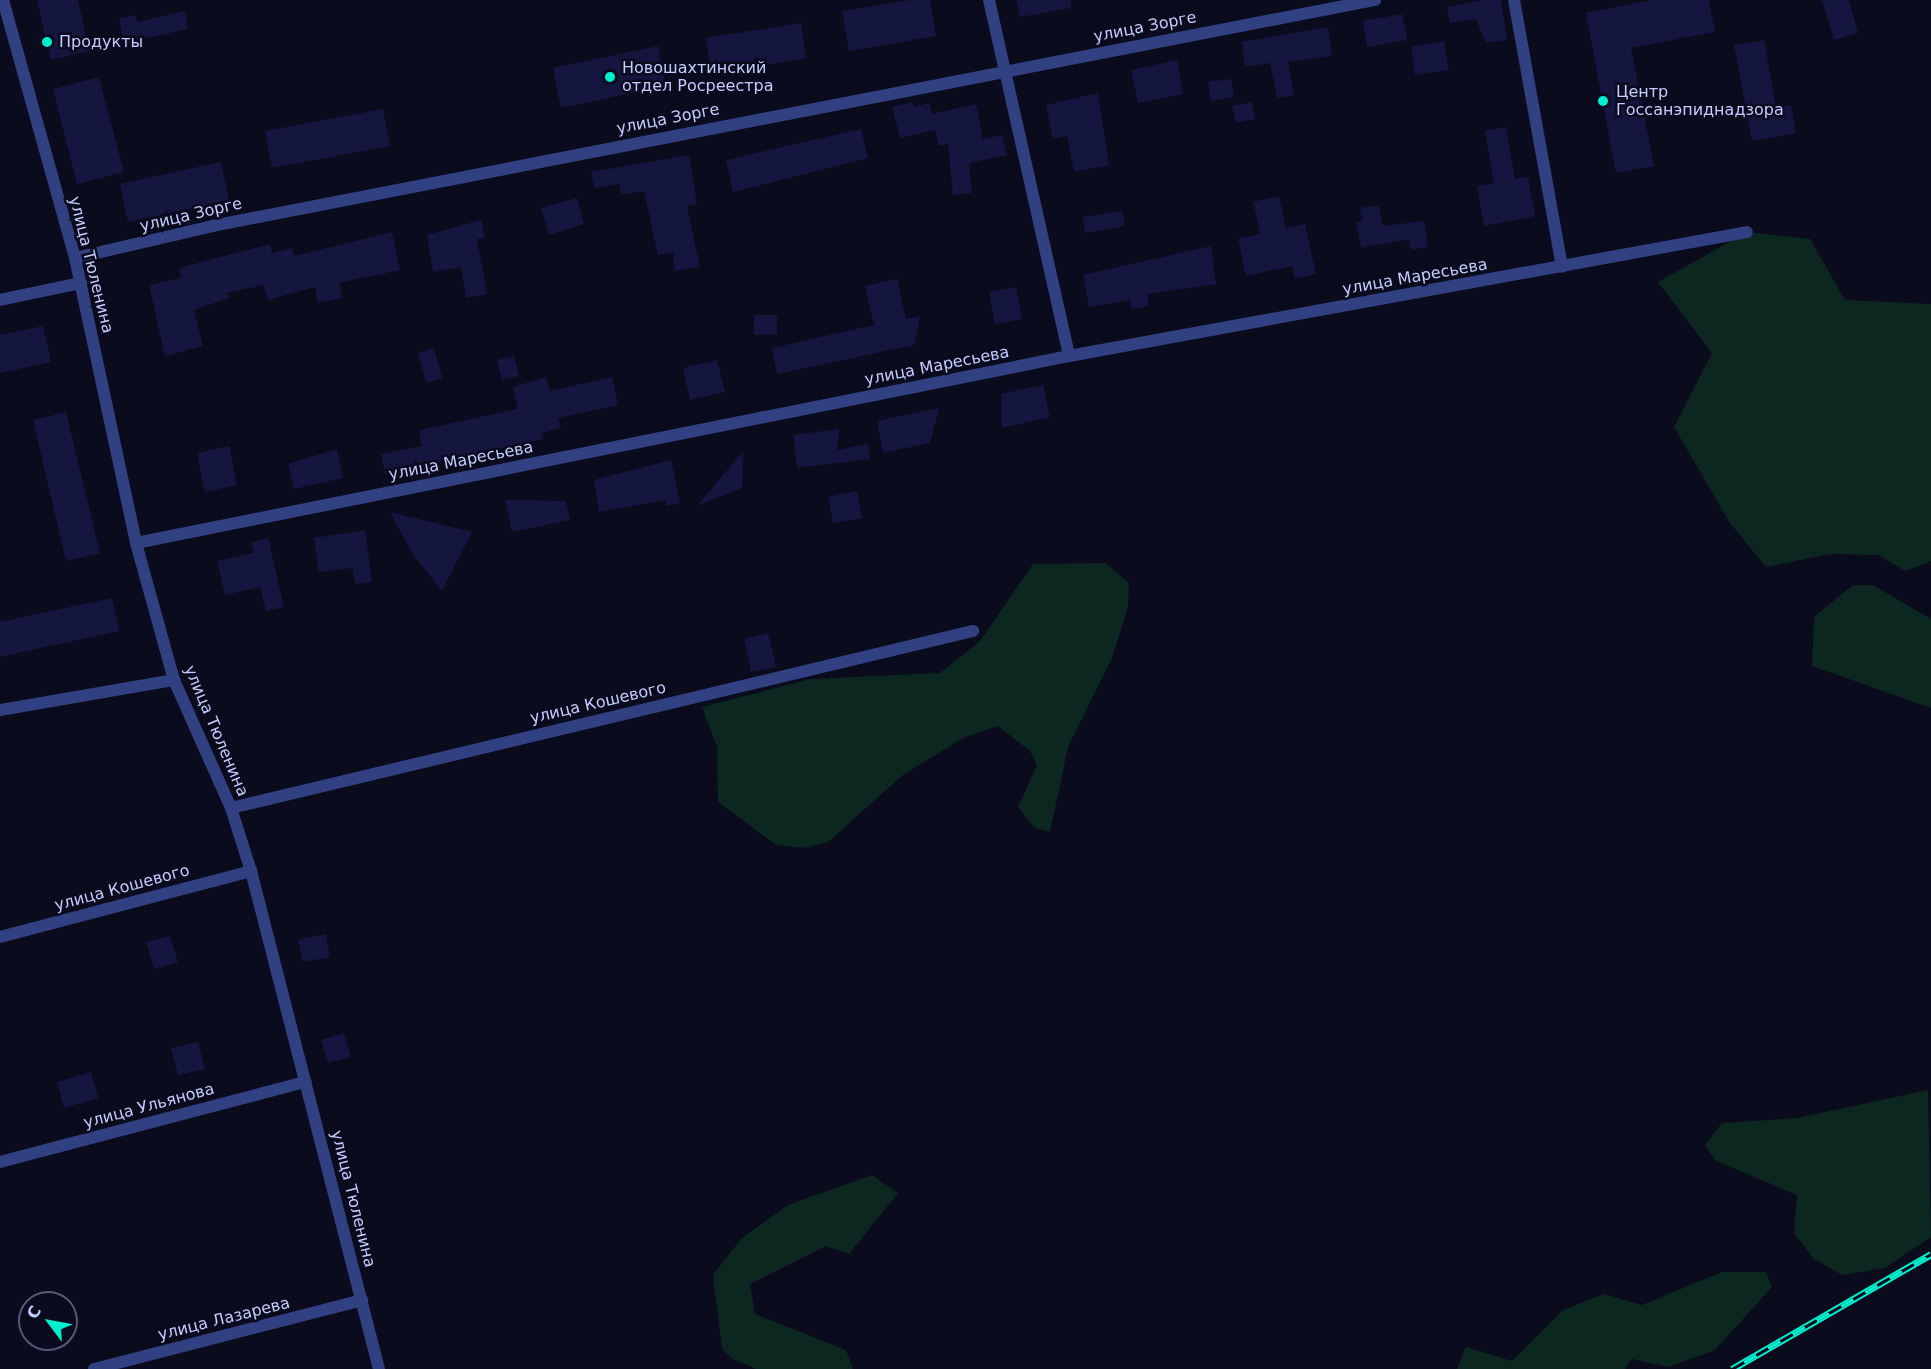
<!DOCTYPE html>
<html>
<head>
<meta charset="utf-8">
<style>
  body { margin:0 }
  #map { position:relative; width:1931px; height:1369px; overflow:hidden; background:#0a0b1d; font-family:"DejaVu Sans",sans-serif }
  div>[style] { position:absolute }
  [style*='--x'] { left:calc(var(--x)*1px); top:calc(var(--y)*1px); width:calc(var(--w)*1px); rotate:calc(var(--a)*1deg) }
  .green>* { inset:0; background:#0c2720 }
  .building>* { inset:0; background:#14163f }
  .minor>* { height:12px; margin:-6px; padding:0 6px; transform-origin:6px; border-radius:6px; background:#304080 }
  .rail>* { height:7px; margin-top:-3.5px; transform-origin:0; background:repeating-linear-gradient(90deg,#0a0b1d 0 14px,#00f0cf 0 28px); box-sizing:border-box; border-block:2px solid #00f0cf }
  .dots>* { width:16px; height:16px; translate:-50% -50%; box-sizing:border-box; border:3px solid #0a0b1d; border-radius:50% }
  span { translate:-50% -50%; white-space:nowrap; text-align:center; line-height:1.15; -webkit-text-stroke:5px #0a0b1d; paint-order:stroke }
  .street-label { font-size:16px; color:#c5ccff }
  .poi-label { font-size:16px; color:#c5ccff }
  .left { translate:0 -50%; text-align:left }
  .north { position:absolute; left:18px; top:1291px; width:60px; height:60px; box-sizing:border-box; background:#0a0b1d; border:2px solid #555877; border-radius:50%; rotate:302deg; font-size:16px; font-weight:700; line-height:24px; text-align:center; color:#c5ccff }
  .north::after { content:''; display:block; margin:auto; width:21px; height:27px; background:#00f0cf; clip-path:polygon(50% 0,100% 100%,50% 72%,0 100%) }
</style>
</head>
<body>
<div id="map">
  <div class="green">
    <i style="clip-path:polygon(1747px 232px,1810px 239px,1845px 300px,1931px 304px,1931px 561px,1905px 571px,1878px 555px,1831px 554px,1766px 567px,1730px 523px,1674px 427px,1712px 353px,1658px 282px)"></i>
    <i style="clip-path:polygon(1105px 563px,1129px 583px,1128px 607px,1112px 658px,1068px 747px,1050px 832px,1034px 827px,1018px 807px,1037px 765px,1030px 751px,998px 726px,965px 737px,904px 774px,828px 842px,803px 848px,776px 845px,718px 802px,717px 747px,702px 707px,811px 679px,940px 673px,980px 641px,1033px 564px)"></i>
    <i style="clip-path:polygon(1853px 585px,1873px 585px,1931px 619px,1931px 708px,1812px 666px,1814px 617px)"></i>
    <i style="clip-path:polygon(1928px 1090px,1931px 1237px,1885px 1268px,1842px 1275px,1814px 1259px,1794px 1233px,1797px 1195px,1716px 1161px,1705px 1145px,1722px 1123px,1797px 1118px)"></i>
    <i style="clip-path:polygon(872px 1175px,898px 1193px,849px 1254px,826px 1246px,750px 1284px,755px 1314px,846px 1350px,853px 1369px,756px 1369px,733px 1359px,722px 1349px,713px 1275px,741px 1239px,788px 1205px)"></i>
    <i style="clip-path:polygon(1722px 1272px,1766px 1272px,1772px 1287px,1715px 1350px,1669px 1367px,1632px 1359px,1625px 1369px,1457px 1369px,1466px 1347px,1512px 1361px,1563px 1310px,1604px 1294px,1642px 1305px)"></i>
  </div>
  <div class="building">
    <i style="clip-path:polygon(37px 0,78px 0,89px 51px,51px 60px)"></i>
    <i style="clip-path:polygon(910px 0,930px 0,936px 36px,849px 51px,842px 11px)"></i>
    <i style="clip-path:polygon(1016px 0,1071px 0,1071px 8px,1020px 17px)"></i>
    <i style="clip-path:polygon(1483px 0,1501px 0,1507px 40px,1486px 43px,1476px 19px,1450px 23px,1447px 7px)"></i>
    <i style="clip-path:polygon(1652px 0,1709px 0,1715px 32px,1631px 48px,1654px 166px,1616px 173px,1586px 13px)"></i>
    <i style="clip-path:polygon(1822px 0,1849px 0,1858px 33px,1834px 40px)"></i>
    <i style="clip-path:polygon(185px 11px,188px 29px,124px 43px,119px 19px,136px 15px,137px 22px)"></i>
    <i style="clip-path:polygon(1402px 14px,1407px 40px,1367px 47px,1363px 21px)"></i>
    <i style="clip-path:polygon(801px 23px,806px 58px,711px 74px,706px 38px)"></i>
    <i style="clip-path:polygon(1328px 27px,1332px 56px,1288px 62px,1294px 95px,1277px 98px,1270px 63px,1245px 67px,1242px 42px)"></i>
    <i style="clip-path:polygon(1764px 40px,1776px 108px,1791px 105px,1796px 133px,1752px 141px,1734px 45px)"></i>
    <i style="clip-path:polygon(1444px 41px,1449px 70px,1415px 75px,1411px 47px)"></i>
    <i style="clip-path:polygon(658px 46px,666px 86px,561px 108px,553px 68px)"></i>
    <i style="clip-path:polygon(1177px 60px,1183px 94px,1138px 103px,1131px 70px)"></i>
    <i style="clip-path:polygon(99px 77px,124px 172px,77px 184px,53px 89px)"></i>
    <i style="clip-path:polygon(1231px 79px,1234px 97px,1211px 101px,1208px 82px)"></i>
    <i style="clip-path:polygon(1098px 93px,1109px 165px,1074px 172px,1067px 136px,1053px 139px,1046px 105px)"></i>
    <i style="clip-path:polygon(913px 102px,914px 107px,929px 103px,932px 114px,976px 104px,983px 139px,1002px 135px,1007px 155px,969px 163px,972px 193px,953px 195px,948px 144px,939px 146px,935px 130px,900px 138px,892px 107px)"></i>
    <i style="clip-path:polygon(1252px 102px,1255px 119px,1236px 123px,1232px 106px)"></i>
    <i style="clip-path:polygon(383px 109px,390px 146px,272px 168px,265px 131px)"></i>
    <i style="clip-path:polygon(1506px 127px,1515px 179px,1528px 177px,1535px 216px,1484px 226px,1477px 186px,1494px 183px,1485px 131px)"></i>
    <i style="clip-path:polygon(861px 129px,868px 158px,733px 192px,726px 160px)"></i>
    <i style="clip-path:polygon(689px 155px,697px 204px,687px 206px,700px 267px,675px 271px,673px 252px,658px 255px,644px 191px,621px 195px,619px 184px,594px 188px,591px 172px)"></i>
    <i style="clip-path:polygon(221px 162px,229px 200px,128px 222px,120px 184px)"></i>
    <i style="clip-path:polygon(1279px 196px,1286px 228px,1305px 224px,1316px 274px,1295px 279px,1292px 266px,1246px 276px,1238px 239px,1260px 234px,1253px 202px)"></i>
    <i style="clip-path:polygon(577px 198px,584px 224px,549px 235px,541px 208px)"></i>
    <i style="clip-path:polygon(1379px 205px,1383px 226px,1424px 221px,1428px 247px,1411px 250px,1409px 239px,1361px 248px,1356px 222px,1362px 221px,1360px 208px)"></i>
    <i style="clip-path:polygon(1122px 211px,1125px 226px,1085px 233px,1083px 217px)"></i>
    <i style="clip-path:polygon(481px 220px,485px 238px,477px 239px,487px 294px,466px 298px,461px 267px,433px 272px,427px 235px)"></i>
    <i style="clip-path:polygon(392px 232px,400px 270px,339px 283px,342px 298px,318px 303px,315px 287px,268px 300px,264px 285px,227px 293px,229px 298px,194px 310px,203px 346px,165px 356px,149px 285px,181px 278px,179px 268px,270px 244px,272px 253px,292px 248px,294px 256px)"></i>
    <i style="clip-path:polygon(1211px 246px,1216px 284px,1147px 294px,1149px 306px,1132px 309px,1130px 300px,1089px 307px,1083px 275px)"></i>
    <i style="clip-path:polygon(897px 279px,906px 319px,920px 316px,914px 345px,777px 374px,772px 348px,874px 325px,865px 286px)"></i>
    <i style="clip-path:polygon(1016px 287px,1022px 319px,995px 324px,989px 292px)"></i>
    <i style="clip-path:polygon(754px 315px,777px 315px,777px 334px,754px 335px)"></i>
    <i style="clip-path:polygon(43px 326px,51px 362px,0 373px,0 335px)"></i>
    <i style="clip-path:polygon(434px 348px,442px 378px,426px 383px,418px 353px)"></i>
    <i style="clip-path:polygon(514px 356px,519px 376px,502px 380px,497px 360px)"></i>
    <i style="clip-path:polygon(717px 360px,725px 392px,690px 400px,683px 368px)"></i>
    <i style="clip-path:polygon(546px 377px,550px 391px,612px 377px,618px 405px,558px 418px,561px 428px,542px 433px,543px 439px,385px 474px,381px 454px,422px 446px,419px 430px,518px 409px,513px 387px)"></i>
    <i style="clip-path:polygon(1043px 385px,1050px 417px,1002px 428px,1001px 394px)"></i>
    <i style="clip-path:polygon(939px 408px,930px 443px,883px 453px,877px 421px)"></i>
    <i style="clip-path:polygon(66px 412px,100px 553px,66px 561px,33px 420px)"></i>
    <i style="clip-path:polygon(839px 429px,837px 450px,868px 444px,870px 459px,797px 468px,793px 435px)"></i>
    <i style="clip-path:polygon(229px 446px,237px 485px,205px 492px,197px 453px)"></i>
    <i style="clip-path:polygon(337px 449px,343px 478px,294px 489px,288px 464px)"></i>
    <i style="clip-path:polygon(743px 451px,742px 488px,697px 506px,718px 481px)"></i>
    <i style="clip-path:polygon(671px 460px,680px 503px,666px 506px,665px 500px,599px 512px,594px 480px)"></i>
    <i style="clip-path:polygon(857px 491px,862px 518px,833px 523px,828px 497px)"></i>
    <i style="clip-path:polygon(505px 500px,566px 501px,570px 520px,512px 532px)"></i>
    <i style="clip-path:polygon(390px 512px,472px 532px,442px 591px,412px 553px)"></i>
    <i style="clip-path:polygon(365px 530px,372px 582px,355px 584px,352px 568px,319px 572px,314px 538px)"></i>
    <i style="clip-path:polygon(268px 538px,284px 607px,266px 611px,260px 587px,225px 595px,217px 561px,254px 553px,251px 542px)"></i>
    <i style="clip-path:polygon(112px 598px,119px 631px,0 657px,0 622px)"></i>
    <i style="clip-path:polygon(768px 633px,776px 667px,751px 672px,744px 639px)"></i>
    <i style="clip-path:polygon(326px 934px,330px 957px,303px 962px,298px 940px)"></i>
    <i style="clip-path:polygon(170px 936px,178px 962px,154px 969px,146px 942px)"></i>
    <i style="clip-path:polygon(344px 1033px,351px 1057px,328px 1063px,321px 1040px)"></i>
    <i style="clip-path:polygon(198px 1042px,205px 1069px,178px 1075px,171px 1048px)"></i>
    <i style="clip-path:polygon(91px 1072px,98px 1098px,64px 1108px,57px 1082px)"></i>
  </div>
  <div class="minor">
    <i style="--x:3;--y:0;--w:268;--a:74.4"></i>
    <i style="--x:75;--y:258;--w:291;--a:77.9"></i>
    <i style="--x:136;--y:543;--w:142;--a:74.5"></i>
    <i style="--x:174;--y:680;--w:140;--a:66"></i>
    <i style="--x:231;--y:808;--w:66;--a:72.4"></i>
    <i style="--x:251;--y:871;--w:514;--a:75.59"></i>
    <i style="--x:989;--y:0;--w:365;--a:77.3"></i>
    <i style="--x:1514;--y:0;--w:271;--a:79.8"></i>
    <i style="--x:75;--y:258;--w:141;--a:-13.1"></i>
    <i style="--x:212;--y:226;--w:1185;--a:-11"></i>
    <i style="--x:0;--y:300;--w:83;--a:-11.9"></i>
    <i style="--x:136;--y:543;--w:952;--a:-11.33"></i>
    <i style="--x:1069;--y:356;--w:689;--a:-10.36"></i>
    <i style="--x:0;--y:710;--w:177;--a:-9.8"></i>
    <i style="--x:231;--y:808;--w:763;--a:-13.42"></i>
    <i style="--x:0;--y:937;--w:260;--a:-14.7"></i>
    <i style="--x:0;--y:1162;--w:316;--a:-14.7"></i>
    <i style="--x:94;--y:1369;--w:277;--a:-14.4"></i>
  </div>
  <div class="rail">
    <i style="--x:1732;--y:1369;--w:230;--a:-30"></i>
  </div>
  <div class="dots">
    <i style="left:47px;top:42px;background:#00f0cf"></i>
    <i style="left:610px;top:77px;background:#00f0cf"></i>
    <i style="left:1603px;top:101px;background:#00f0cf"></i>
  </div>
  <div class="street-label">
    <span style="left:1145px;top:27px;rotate:-11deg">улица Зорге</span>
    <span style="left:668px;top:119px;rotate:-11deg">улица Зорге</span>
    <span style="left:191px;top:215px;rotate:-13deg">улица Зорге</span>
    <span style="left:91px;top:265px;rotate:76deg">улица Тюленина</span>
    <span style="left:1415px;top:277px;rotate:-10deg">улица Маресьева</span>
    <span style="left:937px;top:366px;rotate:-11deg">улица Маресьева</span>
    <span style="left:461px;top:461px;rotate:-11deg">улица Маресьева</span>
    <span style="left:598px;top:703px;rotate:-13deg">улица Кошевого</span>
    <span style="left:216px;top:731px;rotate:67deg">улица Тюленина</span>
    <span style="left:122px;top:888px;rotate:-15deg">улица Кошевого</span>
    <span style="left:149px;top:1106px;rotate:-15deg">улица Ульянова</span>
    <span style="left:353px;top:1199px;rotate:76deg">улица Тюленина</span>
    <span style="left:224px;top:1319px;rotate:-14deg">улица Лазарева</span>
  </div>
  <div class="poi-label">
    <span class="left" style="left:59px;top:42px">Продукты</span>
    <span class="left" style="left:622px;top:77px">Новошахтинский<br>отдел Росреестра</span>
    <span class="left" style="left:1616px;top:101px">Центр<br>Госсанэпиднадзора</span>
  </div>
  <div class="north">С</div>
</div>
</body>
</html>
